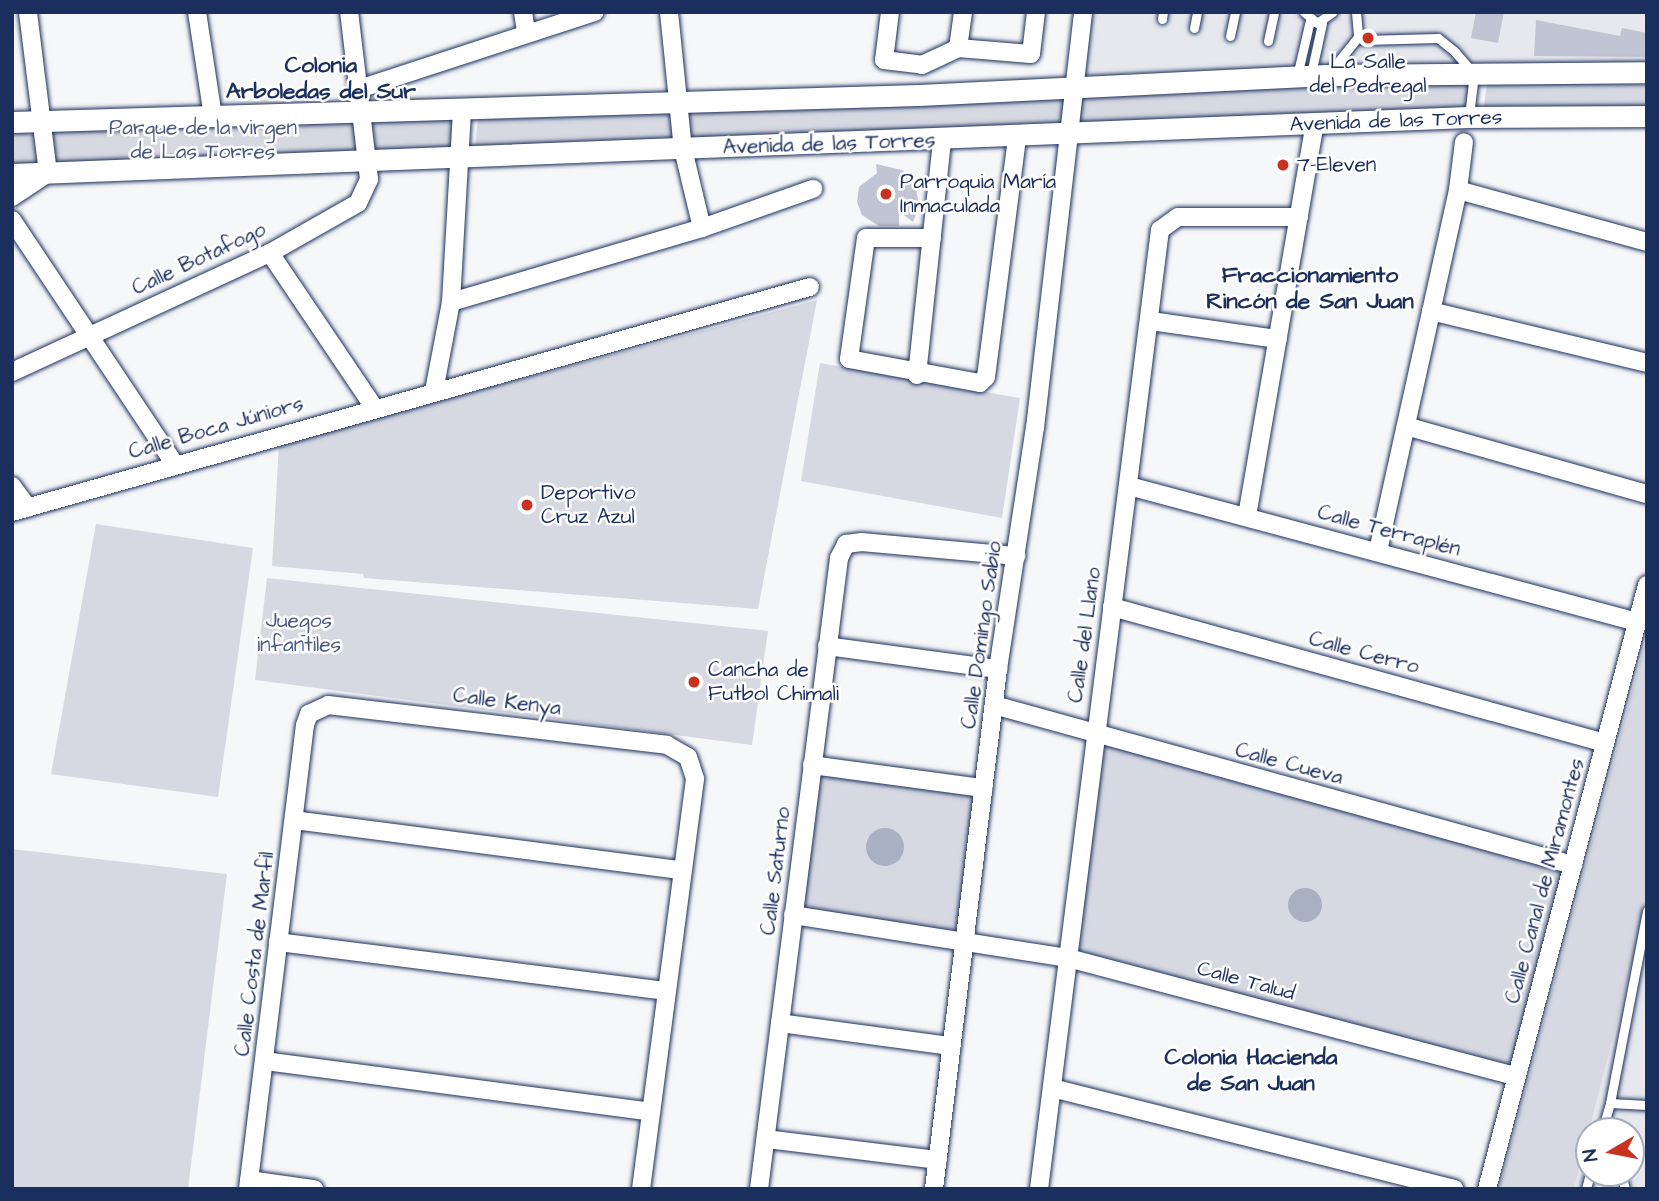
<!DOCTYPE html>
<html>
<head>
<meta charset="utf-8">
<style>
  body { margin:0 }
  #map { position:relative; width:1659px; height:1201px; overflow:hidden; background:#f6f7f9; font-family:"Architects Daughter",sans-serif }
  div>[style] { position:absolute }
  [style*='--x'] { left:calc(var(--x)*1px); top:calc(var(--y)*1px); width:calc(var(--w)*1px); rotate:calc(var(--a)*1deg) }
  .built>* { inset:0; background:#e6e8ee }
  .green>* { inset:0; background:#d6d9e2 }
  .water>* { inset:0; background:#a9b0c1 }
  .round { border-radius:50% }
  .building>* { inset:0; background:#c0c4d3 }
  .roads { filter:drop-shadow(0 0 2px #1b2f5e) drop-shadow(0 0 2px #1b2f5e) }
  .service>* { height:9px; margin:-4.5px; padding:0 4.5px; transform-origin:4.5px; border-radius:4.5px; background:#fff }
  .minor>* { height:18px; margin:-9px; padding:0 9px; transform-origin:9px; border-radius:9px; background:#fff }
  .tertiary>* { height:21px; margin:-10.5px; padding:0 10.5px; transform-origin:10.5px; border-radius:10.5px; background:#fff }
  .dots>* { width:19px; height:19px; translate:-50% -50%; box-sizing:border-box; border:4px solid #fff; border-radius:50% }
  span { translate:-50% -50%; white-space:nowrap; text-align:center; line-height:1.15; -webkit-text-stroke:5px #fff; paint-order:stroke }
  .poi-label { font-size:21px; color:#1b2f5e }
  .left { translate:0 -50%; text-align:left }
  .street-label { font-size:21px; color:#1b2f5e }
  .park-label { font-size:21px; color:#4a5a7f }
  .neighbourhood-label { font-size:23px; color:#1b2f5e; font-weight:700 }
  .frame { position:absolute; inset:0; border:14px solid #1b2f5e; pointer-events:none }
  .north { position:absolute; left:1575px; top:1117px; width:70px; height:70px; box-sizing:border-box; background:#fff; border:2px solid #a4acbf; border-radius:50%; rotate:260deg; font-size:19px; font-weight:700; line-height:28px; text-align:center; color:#1b2f5e }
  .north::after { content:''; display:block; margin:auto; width:24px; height:32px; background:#c8321e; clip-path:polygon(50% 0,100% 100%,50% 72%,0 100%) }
</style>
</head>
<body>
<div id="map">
  <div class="built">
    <i style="clip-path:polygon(1092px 12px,1647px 12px,1647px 63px,1084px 76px)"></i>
    <i style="clip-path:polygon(evenodd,1647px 906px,1647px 1189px,1574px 1189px,1647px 906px,1589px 1131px,1631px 1131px,1631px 1173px,1589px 1173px,1589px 1131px)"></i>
  </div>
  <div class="green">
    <i style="clip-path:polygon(1488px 76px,1647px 76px,1647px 110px,1483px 113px)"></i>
    <i style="clip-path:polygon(1471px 78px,1469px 113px,1077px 127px,1082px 92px)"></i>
    <i style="clip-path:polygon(1068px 89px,1063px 133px,689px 151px,682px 95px)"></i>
    <i style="clip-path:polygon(673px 96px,680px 151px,474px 156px,480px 99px)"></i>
    <i style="clip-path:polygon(470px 101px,465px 164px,375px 168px,368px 104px)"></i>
    <i style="clip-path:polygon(352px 105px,360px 168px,53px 176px,47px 111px)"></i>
    <i style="clip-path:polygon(12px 131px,33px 135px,38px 166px,12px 172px)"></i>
    <i style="clip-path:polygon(817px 300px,758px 609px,364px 578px,363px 574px,272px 566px,279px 444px)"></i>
    <i style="clip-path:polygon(820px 363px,1020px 398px,1002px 518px,801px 481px)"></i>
    <i style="clip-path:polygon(96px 524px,253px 548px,218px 797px,51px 774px)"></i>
    <i style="clip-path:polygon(267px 578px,768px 631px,752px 745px,255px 680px)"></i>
    <i style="clip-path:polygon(1647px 635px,1647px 906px,1574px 1189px,1499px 1189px)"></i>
    <i style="clip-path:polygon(1096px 742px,1566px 868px,1511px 1071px,1074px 952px)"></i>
    <i style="clip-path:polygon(812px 767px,979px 791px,962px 936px,794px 914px)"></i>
    <i style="clip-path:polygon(12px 849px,227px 874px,188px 1189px,12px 1189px)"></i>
  </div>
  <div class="water">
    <i class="round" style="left:866px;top:828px;width:38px;height:38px"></i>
    <i class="round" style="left:1288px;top:888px;width:34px;height:34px"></i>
  </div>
  <div class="building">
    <i style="clip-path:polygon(1476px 12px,1504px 12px,1498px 43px,1471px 38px)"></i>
    <i style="clip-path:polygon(1536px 20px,1620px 36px,1622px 28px,1647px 33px,1647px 57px,1534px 56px)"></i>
    <i style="clip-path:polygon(876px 164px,902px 170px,915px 182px,919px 207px,913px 222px,899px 211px,899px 226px,879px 226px,862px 215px,857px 202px,859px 187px,877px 173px)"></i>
  </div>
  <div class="roads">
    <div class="service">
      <i style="--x:1304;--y:12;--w:17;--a:40"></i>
      <i style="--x:1317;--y:23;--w:19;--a:-35"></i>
      <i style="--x:1356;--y:12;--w:25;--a:85"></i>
      <i style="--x:1358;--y:37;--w:7;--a:27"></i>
      <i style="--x:1364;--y:40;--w:74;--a:-1.5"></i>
      <i style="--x:1438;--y:38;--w:22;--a:39"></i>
      <i style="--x:1455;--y:52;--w:29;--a:49"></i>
      <i style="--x:1474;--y:74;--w:42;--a:96.8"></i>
      <i style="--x:1162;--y:19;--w:7;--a:-82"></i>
      <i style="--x:1194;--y:28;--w:16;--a:-79"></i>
      <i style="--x:1230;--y:36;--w:25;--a:-78"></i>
      <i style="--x:1268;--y:41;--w:30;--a:-78"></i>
      <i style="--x:1329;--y:73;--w:46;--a:-51.1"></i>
      <i style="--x:1311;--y:74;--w:52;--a:-77.8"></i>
      <i style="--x:1297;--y:76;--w:57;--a:-76.9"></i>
      <i style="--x:1610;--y:1103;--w:196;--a:-79.1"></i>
      <i style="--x:1602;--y:1131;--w:29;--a:-74"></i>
      <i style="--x:1610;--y:1103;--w:37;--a:3"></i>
      <i style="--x:1621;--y:1173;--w:16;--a:76"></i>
      <i style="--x:1586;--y:1189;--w:16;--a:-76"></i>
    </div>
    <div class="minor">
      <i style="--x:197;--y:12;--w:105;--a:81.3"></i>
      <i style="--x:523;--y:12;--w:20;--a:81"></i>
      <i style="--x:669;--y:12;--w:138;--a:84.2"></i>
      <i style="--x:683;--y:149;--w:81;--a:76.5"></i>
      <i style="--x:890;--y:12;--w:48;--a:97.1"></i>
      <i style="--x:884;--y:60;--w:38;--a:7"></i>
      <i style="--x:922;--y:65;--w:40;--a:-25"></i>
      <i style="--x:958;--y:48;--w:73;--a:4.7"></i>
      <i style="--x:1031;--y:54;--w:42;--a:-83.2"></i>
      <i style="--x:958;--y:48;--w:36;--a:-82"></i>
      <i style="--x:359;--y:89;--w:248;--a:-18.1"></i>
      <i style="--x:1458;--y:190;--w:196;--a:15.4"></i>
      <i style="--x:12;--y:197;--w:43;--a:-33.7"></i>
      <i style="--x:48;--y:173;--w:162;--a:-97.1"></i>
      <i style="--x:12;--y:220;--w:292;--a:56.3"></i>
      <i style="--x:932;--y:238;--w:66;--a:180"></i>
      <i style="--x:866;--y:238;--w:122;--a:98"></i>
      <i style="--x:849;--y:359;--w:133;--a:10.4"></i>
      <i style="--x:980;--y:383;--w:8;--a:-45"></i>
      <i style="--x:986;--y:377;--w:242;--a:-82.6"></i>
      <i style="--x:270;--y:253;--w:186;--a:56"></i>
      <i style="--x:451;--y:302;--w:262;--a:-16.4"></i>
      <i style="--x:702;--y:228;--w:118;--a:-19.4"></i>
      <i style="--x:1431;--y:311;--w:222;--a:13.5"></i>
      <i style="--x:1151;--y:321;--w:128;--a:8.1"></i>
      <i style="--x:12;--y:372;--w:284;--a:-24.8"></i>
      <i style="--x:270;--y:253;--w:101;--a:-29.6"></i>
      <i style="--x:358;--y:203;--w:26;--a:-65"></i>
      <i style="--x:369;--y:179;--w:168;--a:-96.8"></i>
      <i style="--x:917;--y:375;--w:236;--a:-83.9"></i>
      <i style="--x:434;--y:391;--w:91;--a:-79.2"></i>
      <i style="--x:451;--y:302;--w:192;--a:-86.7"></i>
      <i style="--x:1406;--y:426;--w:250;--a:15.8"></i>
      <i style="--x:12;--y:486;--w:27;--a:54"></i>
      <i style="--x:1129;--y:486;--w:526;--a:14.99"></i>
      <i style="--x:12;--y:512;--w:829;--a:-15.75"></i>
      <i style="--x:1247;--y:516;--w:399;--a:-80.2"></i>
      <i style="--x:1378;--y:551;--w:370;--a:-77.5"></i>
      <i style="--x:1458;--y:190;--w:48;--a:-82.9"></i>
      <i style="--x:1112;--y:607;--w:511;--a:15.42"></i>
      <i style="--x:827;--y:646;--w:173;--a:7.7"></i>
      <i style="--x:994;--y:705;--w:601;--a:15.45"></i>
      <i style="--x:812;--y:765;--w:173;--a:7.7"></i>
      <i style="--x:294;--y:820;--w:390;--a:7.4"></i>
      <i style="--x:793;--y:915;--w:278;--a:8.9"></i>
      <i style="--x:1068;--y:958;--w:463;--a:14.8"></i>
      <i style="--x:278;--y:942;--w:391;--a:7.2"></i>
      <i style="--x:780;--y:1023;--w:173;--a:7.7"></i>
      <i style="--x:265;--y:1061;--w:389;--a:7.5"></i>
      <i style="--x:1052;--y:1088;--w:415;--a:14.1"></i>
      <i style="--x:766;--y:1139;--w:173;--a:7"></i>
      <i style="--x:249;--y:1180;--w:66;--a:7.9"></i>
      <i style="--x:248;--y:1189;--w:467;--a:-83"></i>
      <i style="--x:305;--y:725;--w:12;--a:-70"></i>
      <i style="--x:309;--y:714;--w:21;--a:-25"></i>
      <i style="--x:328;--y:705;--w:341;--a:6.7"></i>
      <i style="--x:667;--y:745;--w:24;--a:30"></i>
      <i style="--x:688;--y:757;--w:23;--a:72"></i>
      <i style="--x:695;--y:779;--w:414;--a:97.5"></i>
      <i style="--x:759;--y:1189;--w:636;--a:-82.77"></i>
      <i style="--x:839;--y:558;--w:16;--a:-63"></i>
      <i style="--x:846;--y:544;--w:16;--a:-7"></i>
      <i style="--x:862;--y:542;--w:155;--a:5.2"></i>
      <i style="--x:934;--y:1189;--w:524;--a:-82.98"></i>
      <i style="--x:998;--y:669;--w:244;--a:-81.3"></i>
      <i style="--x:1035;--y:428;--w:419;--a:-83.4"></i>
      <i style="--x:1039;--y:1189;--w:967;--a:-82.81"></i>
      <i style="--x:1160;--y:230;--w:22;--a:-36"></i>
      <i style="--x:1178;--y:217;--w:121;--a:0"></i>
      <i style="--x:1487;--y:1189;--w:625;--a:-75.16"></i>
    </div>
    <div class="tertiary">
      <i style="--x:12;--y:122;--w:907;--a:-1.71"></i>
      <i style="--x:919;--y:95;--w:408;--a:-2.8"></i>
      <i style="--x:1327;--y:75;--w:320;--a:-0.5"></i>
      <i style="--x:12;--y:174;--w:1457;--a:-2.24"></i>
      <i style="--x:1468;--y:117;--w:179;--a:-0.3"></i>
    </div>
  </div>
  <div class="dots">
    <i style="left:1368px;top:38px;background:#c8321e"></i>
    <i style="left:1283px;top:165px;background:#c8321e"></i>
    <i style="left:886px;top:194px;background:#c8321e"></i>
    <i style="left:527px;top:505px;background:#c8321e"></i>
    <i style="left:694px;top:682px;background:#c8321e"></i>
  </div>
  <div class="poi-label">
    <span style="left:1368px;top:74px">La Salle<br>del Pedregal</span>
    <span class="left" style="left:1297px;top:165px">7-Eleven</span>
    <span class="left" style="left:900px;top:194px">Parroquia María<br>Inmaculada</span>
    <span class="left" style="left:541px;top:505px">Deportivo<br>Cruz Azul</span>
    <span class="left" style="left:708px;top:682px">Cancha de<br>Futbol Chimali</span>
  </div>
  <div class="street-label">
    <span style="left:1396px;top:121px;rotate:-2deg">Avenida de las Torres</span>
    <span style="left:829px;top:144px;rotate:-2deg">Avenida de las Torres</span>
    <span style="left:199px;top:259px;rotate:-25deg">Calle Botafogo</span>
    <span style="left:216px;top:428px;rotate:-16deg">Calle Boca Júniors</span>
    <span style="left:1389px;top:531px;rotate:15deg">Calle Terraplén</span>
    <span style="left:982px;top:635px;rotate:-82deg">Calle Domingo Sabio</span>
    <span style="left:1085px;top:635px;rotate:-82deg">Calle del Llano</span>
    <span style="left:1364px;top:653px;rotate:15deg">Calle Cerro</span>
    <span style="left:507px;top:702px;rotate:7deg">Calle Kenya</span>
    <span style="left:1289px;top:764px;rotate:15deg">Calle Cueva</span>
    <span style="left:776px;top:871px;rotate:-83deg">Calle Saturno</span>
    <span style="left:1545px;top:881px;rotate:-75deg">Calle Canal de Miramontes</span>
    <span style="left:255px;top:954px;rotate:-83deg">Calle Costa de Marfil</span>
    <span style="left:1246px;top:981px;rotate:15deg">Calle Talud</span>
  </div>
  <div class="park-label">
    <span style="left:203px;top:140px">Parque de la virgen<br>de Las Torres</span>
    <span style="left:299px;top:633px">Juegos<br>infantiles</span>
  </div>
  <div class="neighbourhood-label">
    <span style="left:321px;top:78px">Colonia<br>Arboledas del Sur</span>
    <span style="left:1310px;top:288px">Fraccionamiento<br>Rincón de San Juan</span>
    <span style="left:1251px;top:1070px">Colonia Hacienda<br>de San Juan</span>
  </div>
  <div class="frame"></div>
  <div class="north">N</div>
</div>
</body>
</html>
